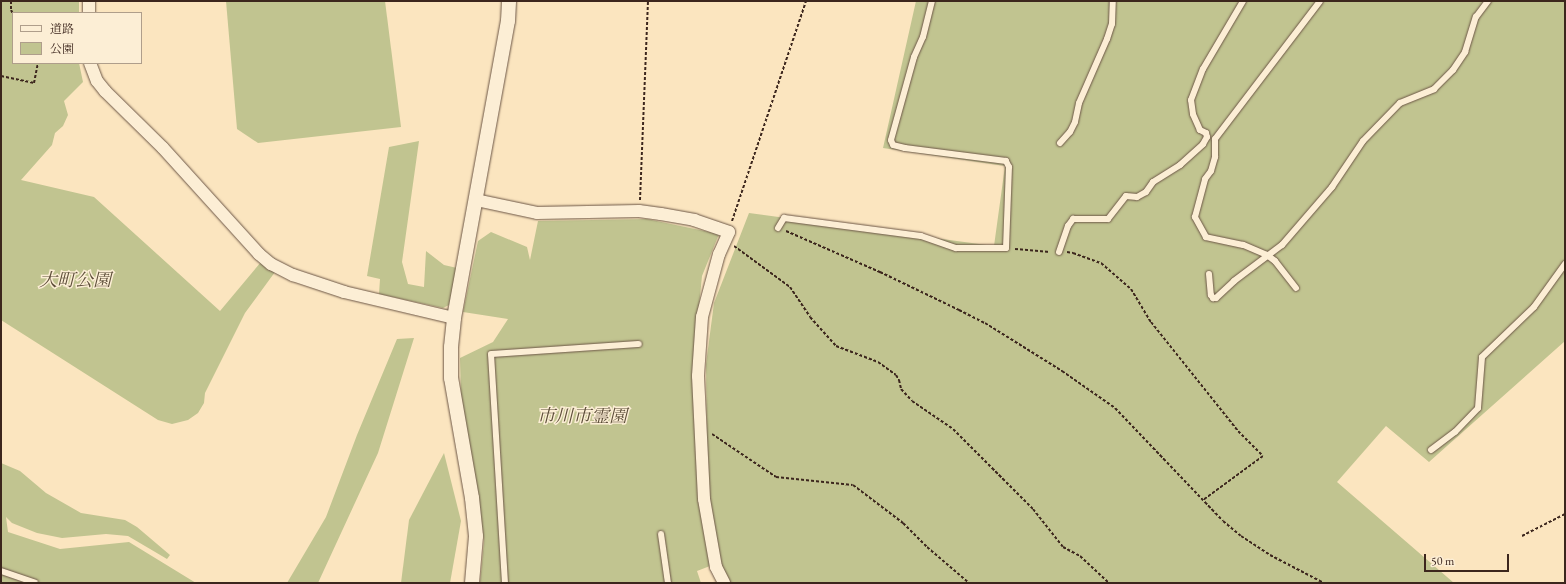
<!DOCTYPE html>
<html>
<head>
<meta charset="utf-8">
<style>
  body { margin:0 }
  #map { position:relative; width:1566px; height:584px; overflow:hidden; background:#fbe5bf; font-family:"EB Garamond","Noto Serif JP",serif }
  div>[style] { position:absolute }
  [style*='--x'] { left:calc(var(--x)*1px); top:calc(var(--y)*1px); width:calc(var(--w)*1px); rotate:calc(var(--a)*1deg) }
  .green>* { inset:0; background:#c1c490 }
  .path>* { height:2px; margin-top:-1px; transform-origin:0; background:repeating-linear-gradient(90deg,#3c261d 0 3px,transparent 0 5px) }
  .roads { filter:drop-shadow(0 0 1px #6c5646) drop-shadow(0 0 1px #6c5646) }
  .service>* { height:6px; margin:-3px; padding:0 3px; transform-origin:3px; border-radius:3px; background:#fceed5 }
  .minor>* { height:12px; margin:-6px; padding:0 6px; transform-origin:6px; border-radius:6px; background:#fceed5 }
  .tertiary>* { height:14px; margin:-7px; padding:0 7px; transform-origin:7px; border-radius:7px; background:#fceed5 }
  span { translate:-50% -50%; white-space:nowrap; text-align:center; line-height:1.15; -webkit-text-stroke:3px #fceed5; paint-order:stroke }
  .park-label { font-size:18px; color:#5d4e3a; font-style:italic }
  .frame { position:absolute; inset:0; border:2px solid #3c261d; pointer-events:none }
  .legend { position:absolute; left:12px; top:12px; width:130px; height:52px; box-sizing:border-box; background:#fceed5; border:1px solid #af9e8b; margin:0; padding:5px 7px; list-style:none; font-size:12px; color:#3c261d }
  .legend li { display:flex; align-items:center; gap:8px; height:20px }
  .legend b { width:20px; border:1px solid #af9e8b }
  .scale { position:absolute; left:1424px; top:554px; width:85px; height:18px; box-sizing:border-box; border:2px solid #3c261d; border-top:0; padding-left:5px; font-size:12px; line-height:14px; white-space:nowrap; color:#3c261d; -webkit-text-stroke:3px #fceed5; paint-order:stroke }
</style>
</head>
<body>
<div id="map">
  <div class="green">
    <i style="clip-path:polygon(1px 1px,79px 1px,79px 13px,13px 13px,13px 63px,79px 63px,83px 82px,64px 101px,68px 115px,63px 126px,55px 133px,52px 145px,21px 180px,94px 197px,220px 311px,261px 262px,275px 272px,245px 313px,205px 393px,204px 403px,198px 413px,188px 420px,172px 424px,158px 420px,1px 320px)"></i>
    <i style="clip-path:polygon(226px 1px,385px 1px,401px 127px,258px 143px,237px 129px)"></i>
    <i style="clip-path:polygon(916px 1px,1565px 1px,1565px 341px,1429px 462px,1386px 426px,1337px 482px,1454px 583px,729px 583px,720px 567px,711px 512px,707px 456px,706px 364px,714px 303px,749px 213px,994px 246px,1005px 166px,883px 148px)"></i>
    <i style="clip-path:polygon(419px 141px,402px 262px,408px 284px,424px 287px,426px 251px,444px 265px,457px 268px,449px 305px,443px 308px,379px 294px,380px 279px,367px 276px,389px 147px)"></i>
    <i style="clip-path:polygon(647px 219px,719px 234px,702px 276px,695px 347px,710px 566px,697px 571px,701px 583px,480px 583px,484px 541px,461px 395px,460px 358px,493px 342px,508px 319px,463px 312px,478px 241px,491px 232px,527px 247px,530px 260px,538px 221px)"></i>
    <i style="clip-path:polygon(414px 338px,378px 453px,318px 583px,287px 583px,326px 517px,357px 435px,397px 339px)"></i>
    <i style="clip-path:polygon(444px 453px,461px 521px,450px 583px,401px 583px,409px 520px)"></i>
    <i style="clip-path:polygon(1px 463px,20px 471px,46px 493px,81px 513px,125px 520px,137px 527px,170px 555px,167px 559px,128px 536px,106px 534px,62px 538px,37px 533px,12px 523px,6px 517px,8px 532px,60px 549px,129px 542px,196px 583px,1px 583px)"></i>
  </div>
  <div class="path">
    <i style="--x:11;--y:1;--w:9;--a:90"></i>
    <i style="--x:11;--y:10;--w:4;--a:63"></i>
    <i style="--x:1;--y:76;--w:34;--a:12"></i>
    <i style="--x:34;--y:83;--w:20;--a:-79"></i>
    <i style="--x:640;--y:200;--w:199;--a:-87.7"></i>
    <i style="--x:732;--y:221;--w:232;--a:-71.4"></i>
    <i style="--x:786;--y:231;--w:103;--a:23.6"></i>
    <i style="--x:880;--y:272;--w:88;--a:25.7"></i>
    <i style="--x:959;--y:310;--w:29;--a:27"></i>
    <i style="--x:985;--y:323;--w:91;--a:31.9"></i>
    <i style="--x:1062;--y:371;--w:65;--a:34.9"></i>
    <i style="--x:1115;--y:408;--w:156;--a:46.3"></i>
    <i style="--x:1223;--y:521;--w:23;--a:40"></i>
    <i style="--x:1241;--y:536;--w:35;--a:33"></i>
    <i style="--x:1270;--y:555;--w:61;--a:27.4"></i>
    <i style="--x:734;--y:246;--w:69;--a:36.2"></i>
    <i style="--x:790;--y:287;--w:36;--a:56"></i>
    <i style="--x:810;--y:317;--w:39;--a:48"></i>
    <i style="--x:836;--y:346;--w:45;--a:20.9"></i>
    <i style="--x:878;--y:362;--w:22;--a:36"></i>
    <i style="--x:896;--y:375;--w:6;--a:59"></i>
    <i style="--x:899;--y:380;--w:9;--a:77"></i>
    <i style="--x:901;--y:389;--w:16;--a:47"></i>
    <i style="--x:912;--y:401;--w:50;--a:34.3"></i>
    <i style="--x:953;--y:429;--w:113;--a:45"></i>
    <i style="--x:1033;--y:509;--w:48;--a:51.7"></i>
    <i style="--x:1063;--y:547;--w:19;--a:28"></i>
    <i style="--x:1080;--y:556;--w:40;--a:43"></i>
    <i style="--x:1015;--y:249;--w:35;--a:5"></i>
    <i style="--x:1067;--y:252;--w:6;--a:9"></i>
    <i style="--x:1073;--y:253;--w:30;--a:20"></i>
    <i style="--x:1101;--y:263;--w:40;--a:41"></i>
    <i style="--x:1131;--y:289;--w:39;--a:59"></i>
    <i style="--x:1151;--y:322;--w:139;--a:51.4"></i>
    <i style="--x:1238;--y:431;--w:35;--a:45"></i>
    <i style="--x:1263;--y:456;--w:74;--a:143.7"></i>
    <i style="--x:712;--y:434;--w:77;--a:33.9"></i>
    <i style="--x:776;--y:477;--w:77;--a:5.9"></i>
    <i style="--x:853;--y:485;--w:63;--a:37.2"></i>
    <i style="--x:903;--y:523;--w:34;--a:45"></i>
    <i style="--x:927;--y:547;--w:55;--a:40.6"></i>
    <i style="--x:1522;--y:536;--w:48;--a:-27.1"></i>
  </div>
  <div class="roads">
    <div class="service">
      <i style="--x:1060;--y:143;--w:15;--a:-48"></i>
      <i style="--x:1070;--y:132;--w:11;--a:-63"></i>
      <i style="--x:1075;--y:122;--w:19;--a:-78"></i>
      <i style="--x:1079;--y:103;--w:70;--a:-66.4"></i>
      <i style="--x:1107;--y:39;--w:16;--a:-72"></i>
      <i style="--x:1112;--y:24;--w:23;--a:-88"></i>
      <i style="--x:778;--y:228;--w:12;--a:-59"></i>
      <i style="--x:784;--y:218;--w:138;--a:7.5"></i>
      <i style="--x:921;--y:236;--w:37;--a:19"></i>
      <i style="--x:956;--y:248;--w:50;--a:0"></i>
      <i style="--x:1006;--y:248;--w:81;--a:-87.9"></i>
      <i style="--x:1009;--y:167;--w:7;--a:-117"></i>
      <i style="--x:1006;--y:161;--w:102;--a:-172.7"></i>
      <i style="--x:905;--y:148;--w:12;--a:-166"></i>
      <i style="--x:893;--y:145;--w:5;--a:-112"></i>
      <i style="--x:891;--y:140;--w:86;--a:-74.5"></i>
      <i style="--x:914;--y:57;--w:22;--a:-66"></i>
      <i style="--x:923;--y:37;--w:37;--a:-76"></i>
      <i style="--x:1059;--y:252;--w:28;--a:-71"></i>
      <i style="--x:1068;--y:226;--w:9;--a:-54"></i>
      <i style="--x:1073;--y:219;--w:35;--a:0"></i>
      <i style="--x:1108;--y:219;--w:29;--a:-52"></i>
      <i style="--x:1126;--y:196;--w:11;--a:5"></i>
      <i style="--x:1137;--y:197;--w:10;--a:-29"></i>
      <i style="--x:1146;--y:192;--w:12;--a:-55"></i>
      <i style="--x:1153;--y:182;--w:32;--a:-32"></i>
      <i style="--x:1180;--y:165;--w:31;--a:-42"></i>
      <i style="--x:1203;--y:144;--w:8;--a:-60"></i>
      <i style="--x:1207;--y:137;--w:4;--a:-104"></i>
      <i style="--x:1206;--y:133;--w:7;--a:-153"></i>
      <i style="--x:1200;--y:130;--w:17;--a:-114"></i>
      <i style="--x:1193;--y:114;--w:14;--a:-98"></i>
      <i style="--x:1191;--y:100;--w:33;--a:-69"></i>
      <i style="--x:1203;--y:69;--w:79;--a:-59.5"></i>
      <i style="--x:1209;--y:274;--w:21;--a:85"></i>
      <i style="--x:1211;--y:295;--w:4;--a:56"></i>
      <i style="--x:1213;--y:298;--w:3;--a:0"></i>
      <i style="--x:1216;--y:298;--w:25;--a:-43"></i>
      <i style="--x:1234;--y:281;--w:60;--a:-36.9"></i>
      <i style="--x:1282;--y:245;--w:77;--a:-49.2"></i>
      <i style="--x:1332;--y:187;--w:55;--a:-56"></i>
      <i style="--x:1363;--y:141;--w:53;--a:-45.8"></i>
      <i style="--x:1400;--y:103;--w:37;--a:-22"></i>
      <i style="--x:1434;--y:89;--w:27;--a:-45"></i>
      <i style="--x:1453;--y:70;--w:22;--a:-56"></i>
      <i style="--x:1465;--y:52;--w:37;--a:-73"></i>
      <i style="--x:1476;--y:17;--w:20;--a:-53"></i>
      <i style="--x:1296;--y:288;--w:34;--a:-128"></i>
      <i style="--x:1275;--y:261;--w:10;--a:-143"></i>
      <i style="--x:1267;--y:255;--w:26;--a:-157"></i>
      <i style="--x:1243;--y:245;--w:38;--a:-168"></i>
      <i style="--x:1206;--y:237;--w:23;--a:-119"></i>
      <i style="--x:1195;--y:217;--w:39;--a:-75"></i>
      <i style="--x:1205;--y:179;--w:10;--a:-53"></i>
      <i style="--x:1211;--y:171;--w:15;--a:-74"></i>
      <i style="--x:1215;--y:157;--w:18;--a:-90"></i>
      <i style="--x:1215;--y:139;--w:173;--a:-52.7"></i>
      <i style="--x:1431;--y:450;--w:30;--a:-37"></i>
      <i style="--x:1455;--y:432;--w:33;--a:-46"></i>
      <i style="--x:1478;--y:408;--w:51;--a:-85.5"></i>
      <i style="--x:1482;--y:357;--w:72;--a:-43.9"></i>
      <i style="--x:1534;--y:307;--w:53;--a:-54.2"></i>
      <i style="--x:661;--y:534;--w:49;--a:81.9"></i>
      <i style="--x:1;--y:571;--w:36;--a:19"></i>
      <i style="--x:505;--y:583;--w:229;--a:-93.5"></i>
      <i style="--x:491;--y:354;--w:148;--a:-3.9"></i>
    </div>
    <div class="minor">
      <i style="--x:89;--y:13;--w:12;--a:-90"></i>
      <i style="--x:90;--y:63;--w:19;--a:69"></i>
      <i style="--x:97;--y:81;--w:13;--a:51"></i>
      <i style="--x:105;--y:91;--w:81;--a:44.5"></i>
      <i style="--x:163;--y:148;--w:143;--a:47.8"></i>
      <i style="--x:259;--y:254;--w:16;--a:40"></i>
      <i style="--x:271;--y:264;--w:25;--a:27"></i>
      <i style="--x:293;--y:275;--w:54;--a:18.4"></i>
      <i style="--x:344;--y:292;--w:113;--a:13.3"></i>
      <i style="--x:476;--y:200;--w:62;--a:12"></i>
      <i style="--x:537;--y:213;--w:102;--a:-1.1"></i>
      <i style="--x:639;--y:211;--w:22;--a:8"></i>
      <i style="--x:661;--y:214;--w:34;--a:10"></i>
      <i style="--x:694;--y:220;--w:37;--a:19"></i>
      <i style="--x:729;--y:232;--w:24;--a:114"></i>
      <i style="--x:719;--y:254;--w:65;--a:105.1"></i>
      <i style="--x:702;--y:317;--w:59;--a:93.9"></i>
      <i style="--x:698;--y:376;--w:123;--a:87.2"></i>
      <i style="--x:704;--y:499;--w:69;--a:80"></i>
      <i style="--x:716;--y:567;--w:18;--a:63"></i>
    </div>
    <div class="tertiary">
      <i style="--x:472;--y:583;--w:47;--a:-85.1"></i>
      <i style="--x:476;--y:536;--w:38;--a:-96"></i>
      <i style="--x:472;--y:498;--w:122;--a:-99.9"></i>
      <i style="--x:451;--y:378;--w:31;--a:-90"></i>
      <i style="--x:451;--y:347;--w:29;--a:-84"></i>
      <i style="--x:454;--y:318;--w:302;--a:-79.7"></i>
      <i style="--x:508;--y:21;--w:20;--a:-87"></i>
    </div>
  </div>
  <div class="park-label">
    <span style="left:75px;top:280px">大町公園</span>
    <span style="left:582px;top:416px">市川市霊園</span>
  </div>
  <div class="frame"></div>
  <ul class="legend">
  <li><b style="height:5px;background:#fceed5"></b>道路</li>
  <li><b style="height:11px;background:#c1c490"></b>公園</li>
  </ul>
  <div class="scale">50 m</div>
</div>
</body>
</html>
